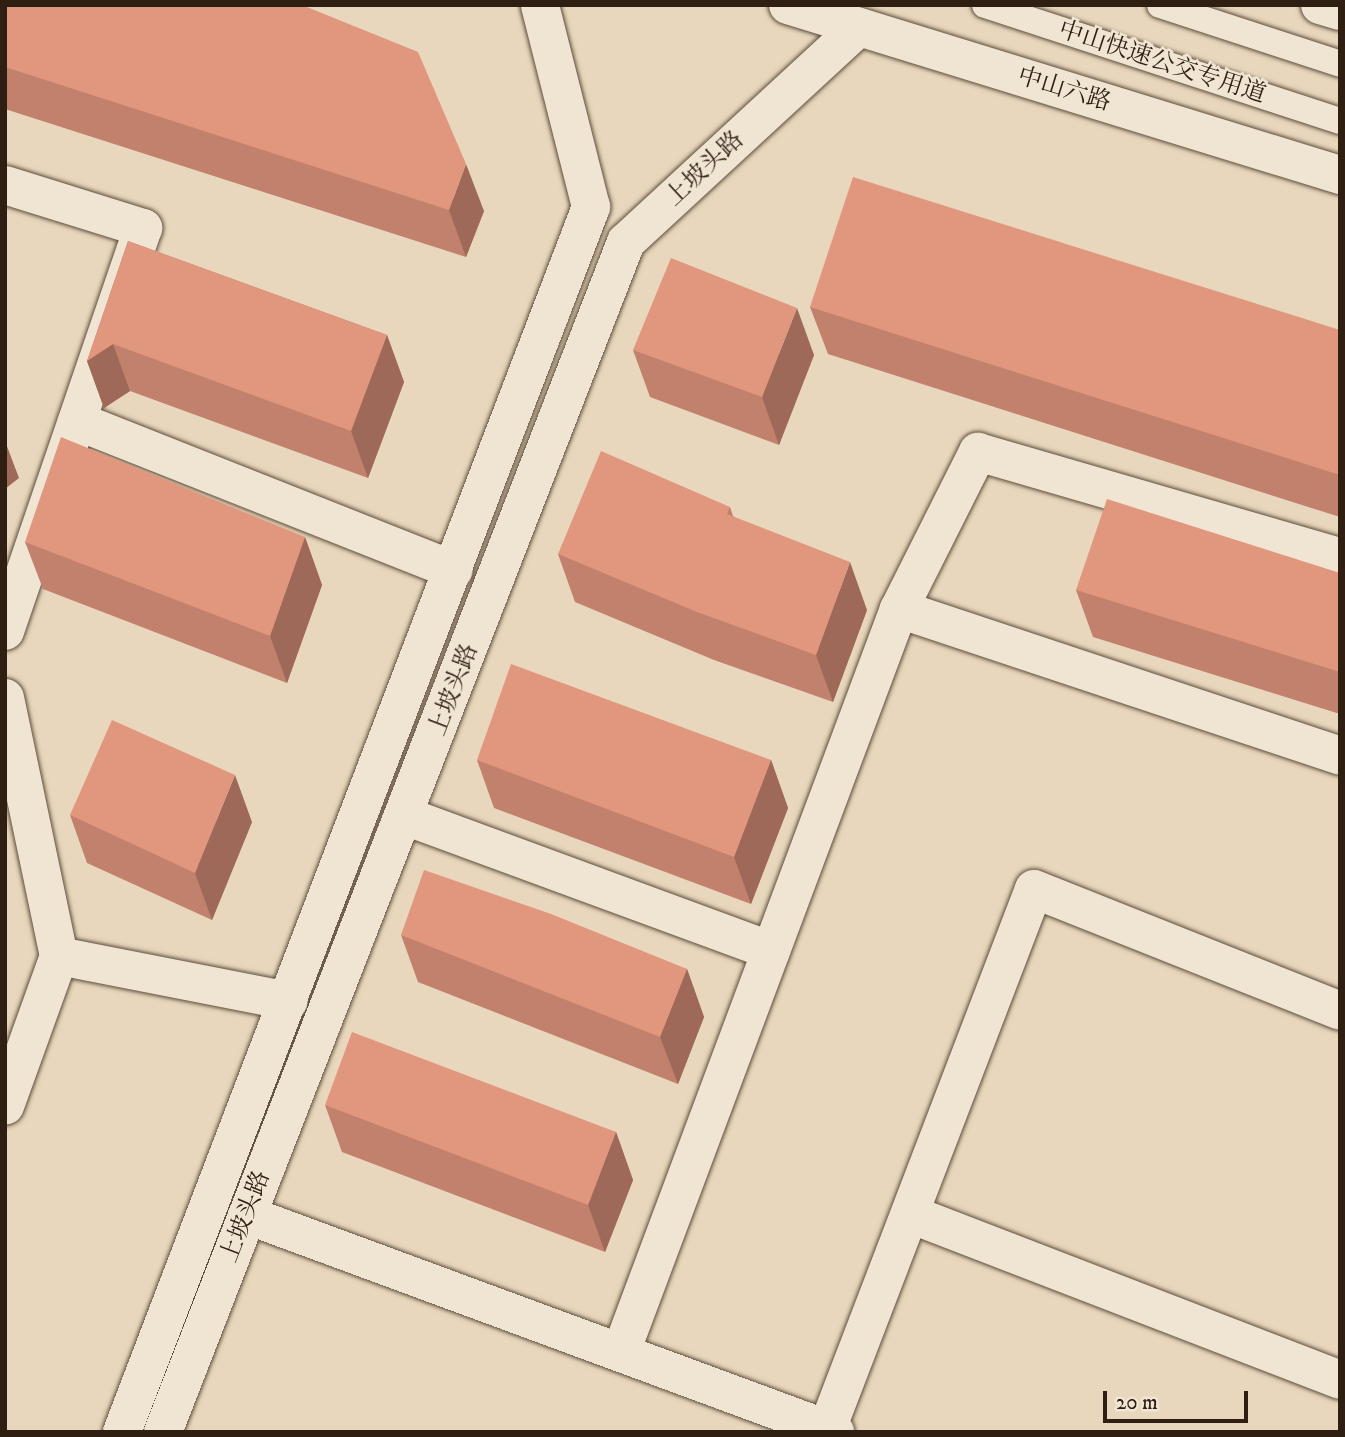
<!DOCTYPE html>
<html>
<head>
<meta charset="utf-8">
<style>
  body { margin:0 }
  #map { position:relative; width:1345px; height:1437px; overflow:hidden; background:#e8d7bc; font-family:"IM FELL DW Pica","Noto Serif SC",serif }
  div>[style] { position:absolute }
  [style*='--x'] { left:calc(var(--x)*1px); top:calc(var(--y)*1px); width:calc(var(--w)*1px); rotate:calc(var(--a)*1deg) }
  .roads { filter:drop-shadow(0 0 2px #5d4d3c) drop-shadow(0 0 2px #5d4d3c) }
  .service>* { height:26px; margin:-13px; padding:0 13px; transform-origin:13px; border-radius:13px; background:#f0e5d3 }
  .minor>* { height:38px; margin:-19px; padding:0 19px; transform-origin:19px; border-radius:19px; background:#f0e5d3 }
  .tertiary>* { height:38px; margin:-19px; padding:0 19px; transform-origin:19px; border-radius:19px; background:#f0e5d3 }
  .secondary>* { height:38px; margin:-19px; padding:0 19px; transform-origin:19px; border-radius:19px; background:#f0e5d3 }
  .wall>* { inset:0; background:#c2816c }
  .shaded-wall>* { inset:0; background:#9e6958 }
  .building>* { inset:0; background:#e1967e }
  span { translate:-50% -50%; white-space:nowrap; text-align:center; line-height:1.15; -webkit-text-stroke:5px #f0e5d3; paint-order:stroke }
  .street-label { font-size:24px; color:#2f1f12 }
  .frame { position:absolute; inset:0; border:7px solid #2f1f12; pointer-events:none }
  .scale { position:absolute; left:1103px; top:1391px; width:145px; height:32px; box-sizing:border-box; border:4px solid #2f1f12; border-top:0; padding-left:9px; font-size:21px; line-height:24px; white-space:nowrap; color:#2f1f12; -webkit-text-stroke:5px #f0e5d3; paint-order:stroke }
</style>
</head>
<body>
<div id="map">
  <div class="roads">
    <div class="service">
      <i style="--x:985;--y:5;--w:373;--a:18.1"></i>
      <i style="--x:1160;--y:5;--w:189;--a:18.1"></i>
    </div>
    <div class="minor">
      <i style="--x:5;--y:185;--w:145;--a:17.3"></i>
      <i style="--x:143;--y:228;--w:426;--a:108.9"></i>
      <i style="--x:77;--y:421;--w:405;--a:21.6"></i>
      <i style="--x:899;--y:609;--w:465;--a:18.4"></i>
      <i style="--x:5;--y:698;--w:264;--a:78.2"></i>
      <i style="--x:59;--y:956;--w:159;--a:109.8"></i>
      <i style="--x:405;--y:816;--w:390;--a:20.2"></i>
      <i style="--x:59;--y:956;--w:234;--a:11.1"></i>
      <i style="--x:913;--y:1215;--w:458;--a:21.1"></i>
      <i style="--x:621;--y:1352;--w:793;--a:-69.49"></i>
      <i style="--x:899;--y:609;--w:176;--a:-63.3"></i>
      <i style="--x:978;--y:452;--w:377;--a:16.2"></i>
      <i style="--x:827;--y:1429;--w:578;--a:-69.03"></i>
      <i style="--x:1034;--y:889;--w:329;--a:21.7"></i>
    </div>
    <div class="tertiary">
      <i style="--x:247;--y:1215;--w:627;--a:20.26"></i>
      <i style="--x:122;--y:1432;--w:1312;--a:-69.05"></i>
      <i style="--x:591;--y:207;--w:208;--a:-104.2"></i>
      <i style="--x:163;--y:1432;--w:1277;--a:-68.74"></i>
      <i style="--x:626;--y:242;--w:317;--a:-42.7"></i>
    </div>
    <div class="secondary">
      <i style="--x:788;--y:5;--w:578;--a:17.12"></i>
      <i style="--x:1320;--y:5;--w:21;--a:17"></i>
    </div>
  </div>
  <div class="wall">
    <i style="clip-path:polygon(5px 5px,484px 211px,466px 257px,5px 109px)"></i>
    <i style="clip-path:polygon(128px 241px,387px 335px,404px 382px,368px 478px,130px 391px,104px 408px,87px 361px)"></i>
    <i style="clip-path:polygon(810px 307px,1340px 330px,1340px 517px,828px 354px)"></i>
    <i style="clip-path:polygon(633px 350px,814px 355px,779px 445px,650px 397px)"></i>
    <i style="clip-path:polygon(730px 507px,733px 516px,867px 610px,833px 702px,714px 660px,575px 602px,558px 554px)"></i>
    <i style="clip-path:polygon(305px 537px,322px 585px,287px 683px,43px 589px,25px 542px)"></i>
    <i style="clip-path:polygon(1340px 573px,1340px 714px,1093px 637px,1076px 590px)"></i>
    <i style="clip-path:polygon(477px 760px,771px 760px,788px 808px,751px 904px,494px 808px)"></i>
    <i style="clip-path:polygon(70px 815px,252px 822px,212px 920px,87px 863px)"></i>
    <i style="clip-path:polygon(401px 935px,687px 969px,704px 1017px,678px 1084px,418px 982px)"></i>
    <i style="clip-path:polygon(325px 1105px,616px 1132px,633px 1180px,605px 1252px,342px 1152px)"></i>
  </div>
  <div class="shaded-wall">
    <i style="clip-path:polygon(466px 164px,484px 211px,466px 257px,449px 210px)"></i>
    <i style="clip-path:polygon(797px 308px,814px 355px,779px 445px,762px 397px)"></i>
    <i style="clip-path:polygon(387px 335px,404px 382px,368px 478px,351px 431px)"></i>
    <i style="clip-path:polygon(113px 344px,130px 391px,104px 408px,87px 361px)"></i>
    <i style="clip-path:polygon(5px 441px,19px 478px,5px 489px)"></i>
    <i style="clip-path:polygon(305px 537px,322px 585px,287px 683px,270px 636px)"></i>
    <i style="clip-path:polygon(850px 562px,867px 610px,833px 702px,816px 655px)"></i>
    <i style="clip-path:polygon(771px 760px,788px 808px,751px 904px,734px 857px)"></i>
    <i style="clip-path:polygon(235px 775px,252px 822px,212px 920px,195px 873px)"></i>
    <i style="clip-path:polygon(687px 969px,704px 1017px,678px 1084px,660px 1037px)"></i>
    <i style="clip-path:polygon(616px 1132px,633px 1180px,605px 1252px,588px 1205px)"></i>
  </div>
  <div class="building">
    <i style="clip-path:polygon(5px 5px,302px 5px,418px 52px,466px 164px,449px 210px,5px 67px)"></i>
    <i style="clip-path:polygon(853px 177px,1340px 330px,1340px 475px,810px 307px)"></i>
    <i style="clip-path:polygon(128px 241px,387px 335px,351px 431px,113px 344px,87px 361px)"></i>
    <i style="clip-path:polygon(671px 258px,797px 308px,762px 397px,633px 350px)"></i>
    <i style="clip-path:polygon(61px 437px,305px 537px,270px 636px,25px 542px)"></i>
    <i style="clip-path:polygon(601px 451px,730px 507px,727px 514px,850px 562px,816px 655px,697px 612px,558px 554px)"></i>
    <i style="clip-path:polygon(1107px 499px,1340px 573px,1340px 672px,1076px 590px)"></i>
    <i style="clip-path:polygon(511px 664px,771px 760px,734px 857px,477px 760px)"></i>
    <i style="clip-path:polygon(112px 720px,235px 775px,195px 873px,70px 815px)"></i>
    <i style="clip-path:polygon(424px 870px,551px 914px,687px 969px,660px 1037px,401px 935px)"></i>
    <i style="clip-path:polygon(352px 1032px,616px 1132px,588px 1205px,325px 1105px)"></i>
  </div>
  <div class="street-label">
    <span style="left:1162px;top:63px;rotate:18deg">中山快速公交专用道</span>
    <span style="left:1064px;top:90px;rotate:17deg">中山六路</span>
    <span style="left:705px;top:169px;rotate:-43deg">上坡头路</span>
    <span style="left:454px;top:690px;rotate:-69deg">上坡头路</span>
    <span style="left:246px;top:1217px;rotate:-69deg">上坡头路</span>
  </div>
  <div class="frame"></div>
  <div class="scale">20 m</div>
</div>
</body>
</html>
